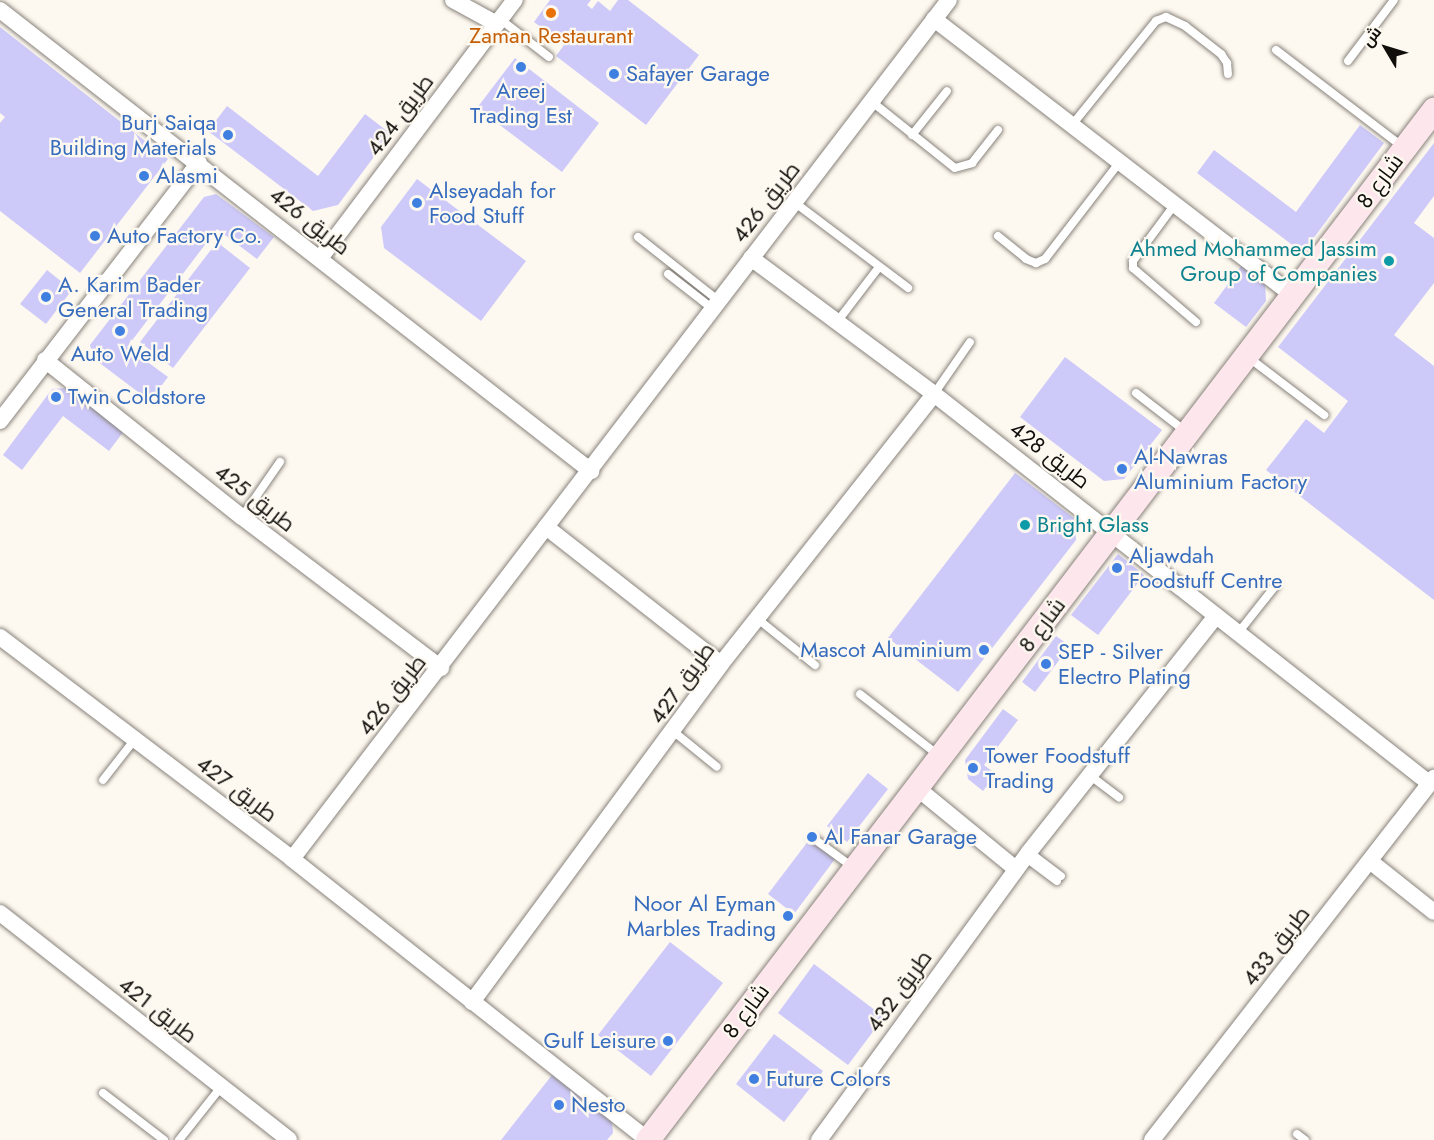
<!DOCTYPE html>
<html>
<head>
<meta charset="utf-8">
<style>
  body { margin:0 }
  #map { position:relative; width:1434px; height:1140px; overflow:hidden; background:#fef9f0; font-family:Jost,Cairo,sans-serif }
  div>[style] { position:absolute }
  [style*='--x'] { left:calc(var(--x)*1px); top:calc(var(--y)*1px); width:calc(var(--w)*1px); rotate:calc(var(--a)*1deg) }
  .building>* { inset:0; background:#cdc9f9 }
  .roads { filter:drop-shadow(0 0 2px #87827b) drop-shadow(0 0 2px #87827b) }
  .lane>* { height:8px; margin:-4px; padding:0 4px; transform-origin:4px; border-radius:4px; background:#fff }
  .street>* { height:16px; margin:-8px; padding:0 8px; transform-origin:8px; border-radius:8px; background:#fff }
  .secondary>* { height:24px; margin:-12px; padding:0 12px; transform-origin:12px; border-radius:12px; background:#fde7ec }
  .dots>* { width:16px; height:16px; translate:-50% -50%; box-sizing:border-box; border:3px solid #fef9f0; border-radius:50% }
  span { translate:-50% -50%; white-space:nowrap; text-align:center; line-height:1.15; -webkit-text-stroke:4.5px #fef9f0; paint-order:stroke }
  .food-label { font-size:22px; color:#c56008 }
  .shop-label { font-size:22px; color:#366cbe }
  .left { translate:0 -50%; text-align:left }
  .right { translate:-100% -50%; text-align:right }
  .street-label { font-size:22px; color:#110f0c }
  .culture-label { font-size:22px; color:#0d838f }
  .north { position:absolute; left:1356px; top:18px; width:60px; height:60px; -webkit-text-stroke:4px #fef9f0; paint-order:stroke; rotate:308deg; font-size:16px; font-weight:700; line-height:24px; text-align:center; color:#110f0c }
  .north::after { content:''; display:block; margin:auto; width:21px; height:27px; background:#110f0c; clip-path:polygon(50% 0,100% 100%,50% 72%,0 100%) }
</style>
</head>
<body>
<div id="map">
  <div class="building">
    <i style="clip-path:polygon(550px 0,591px 0,587px 5px,592px 9px,598px 1px,610px 11px,618px 0,628px 0,699px 55px,646px 125px,556px 56px,564px 45px,534px 22px)"></i>
    <i style="clip-path:polygon(0 27px,168px 159px,80px 273px,0 211px,0 123px,5px 117px,0 113px)"></i>
    <i style="clip-path:polygon(515px 58px,599px 123px,562px 172px,477px 108px)"></i>
    <i style="clip-path:polygon(227px 106px,318px 176px,365px 114px,391px 134px,338px 205px,313px 211px,208px 131px)"></i>
    <i style="clip-path:polygon(1360px 125px,1384px 143px,1307px 247px,1295px 247px,1197px 173px,1214px 150px,1296px 212px)"></i>
    <i style="clip-path:polygon(1434px 143px,1434px 196px,1414px 223px,1434px 238px,1434px 283px,1394px 335px,1434px 366px,1434px 600px,1266px 470px,1306px 419px,1324px 433px,1348px 401px,1278px 347px)"></i>
    <i style="clip-path:polygon(417px 179px,526px 261px,481px 321px,384px 248px,381px 227px)"></i>
    <i style="clip-path:polygon(216px 194px,274px 237px,257px 259px,217px 229px,127px 347px,168px 377px,150px 401px,93px 358px,90px 345px,204px 197px)"></i>
    <i style="clip-path:polygon(217px 242px,250px 268px,173px 368px,140px 342px)"></i>
    <i style="clip-path:polygon(1242px 265px,1265px 283px,1266px 301px,1246px 327px,1214px 303px)"></i>
    <i style="clip-path:polygon(47px 270px,72px 290px,46px 324px,20px 304px)"></i>
    <i style="clip-path:polygon(1065px 357px,1162px 430px,1124px 479px,1104px 481px,1020px 417px)"></i>
    <i style="clip-path:polygon(67px 388px,124px 431px,109px 451px,63px 416px,22px 470px,3px 455px,52px 389px)"></i>
    <i style="clip-path:polygon(1015px 473px,1074px 518px,1076px 540px,958px 692px,888px 638px)"></i>
    <i style="clip-path:polygon(1118px 554px,1144px 575px,1098px 635px,1071px 615px)"></i>
    <i style="clip-path:polygon(1056px 636px,1070px 646px,1035px 692px,1022px 682px)"></i>
    <i style="clip-path:polygon(1003px 709px,1018px 720px,984px 765px,996px 774px,983px 791px,968px 779px,965px 760px)"></i>
    <i style="clip-path:polygon(868px 773px,888px 789px,847px 842px,827px 826px)"></i>
    <i style="clip-path:polygon(809px 840px,835px 859px,794px 914px,768px 894px)"></i>
    <i style="clip-path:polygon(670px 942px,723px 983px,651px 1076px,598px 1035px)"></i>
    <i style="clip-path:polygon(814px 964px,884px 1017px,848px 1065px,778px 1013px)"></i>
    <i style="clip-path:polygon(774px 1034px,823px 1071px,784px 1122px,736px 1084px)"></i>
    <i style="clip-path:polygon(552px 1075px,612px 1122px,613px 1133px,607px 1140px,501px 1140px)"></i>
  </div>
  <div class="roads">
    <div class="lane">
      <i style="--x:500;--y:19;--w:62;--a:37.8"></i>
      <i style="--x:1276;--y:50;--w:161;--a:37.4"></i>
      <i style="--x:1348;--y:61;--w:76;--a:-53"></i>
      <i style="--x:871;--y:101;--w:107;--a:38.6"></i>
      <i style="--x:955;--y:168;--w:18;--a:-16"></i>
      <i style="--x:972;--y:163;--w:42;--a:-51.8"></i>
      <i style="--x:1072;--y:125;--w:134;--a:-51.1"></i>
      <i style="--x:1156;--y:21;--w:11;--a:-22"></i>
      <i style="--x:1166;--y:17;--w:21;--a:25"></i>
      <i style="--x:1185;--y:26;--w:46;--a:37.9"></i>
      <i style="--x:1221;--y:54;--w:11;--a:56"></i>
      <i style="--x:1227;--y:63;--w:11;--a:85"></i>
      <i style="--x:912;--y:135;--w:56;--a:-51.5"></i>
      <i style="--x:794;--y:202;--w:143;--a:37"></i>
      <i style="--x:1175;--y:204;--w:71;--a:126.4"></i>
      <i style="--x:1133;--y:261;--w:7;--a:90"></i>
      <i style="--x:1133;--y:268;--w:83;--a:40.6"></i>
      <i style="--x:998;--y:236;--w:36;--a:39"></i>
      <i style="--x:1026;--y:259;--w:11;--a:22"></i>
      <i style="--x:1036;--y:263;--w:10;--a:-24"></i>
      <i style="--x:1045;--y:259;--w:121;--a:-52.4"></i>
      <i style="--x:638;--y:237;--w:103;--a:38.3"></i>
      <i style="--x:668;--y:274;--w:57;--a:37.9"></i>
      <i style="--x:837;--y:322;--w:69;--a:-52.6"></i>
      <i style="--x:1248;--y:357;--w:96;--a:37.3"></i>
      <i style="--x:1136;--y:393;--w:62;--a:37.8"></i>
      <i style="--x:934;--y:394;--w:63;--a:-55.3"></i>
      <i style="--x:242;--y:517;--w:67;--a:-55.4"></i>
      <i style="--x:759;--y:620;--w:72;--a:38.8"></i>
      <i style="--x:1238;--y:633;--w:61;--a:-51.6"></i>
      <i style="--x:860;--y:694;--w:99;--a:38"></i>
      <i style="--x:674;--y:732;--w:55;--a:39.1"></i>
      <i style="--x:1092;--y:777;--w:34;--a:37"></i>
      <i style="--x:103;--y:780;--w:52;--a:-52"></i>
      <i style="--x:813;--y:838;--w:51;--a:36.2"></i>
      <i style="--x:1029;--y:852;--w:40;--a:37"></i>
      <i style="--x:1025;--y:857;--w:40;--a:37"></i>
      <i style="--x:103;--y:1093;--w:77;--a:37.6"></i>
      <i style="--x:1297;--y:1134;--w:10;--a:37"></i>
      <i style="--x:179;--y:1140;--w:68;--a:-51.6"></i>
    </div>
    <div class="street">
      <i style="--x:453;--y:0;--w:50;--a:28.6"></i>
      <i style="--x:0;--y:10;--w:750;--a:37.96"></i>
      <i style="--x:934;--y:19;--w:453;--a:37.6"></i>
      <i style="--x:321;--y:257;--w:322;--a:-53"></i>
      <i style="--x:751;--y:258;--w:228;--a:36.6"></i>
      <i style="--x:934;--y:394;--w:630;--a:38.16"></i>
      <i style="--x:45;--y:360;--w:252;--a:38.6"></i>
      <i style="--x:242;--y:517;--w:250;--a:37.2"></i>
      <i style="--x:0;--y:421;--w:326;--a:-52.4"></i>
      <i style="--x:546;--y:527;--w:222;--a:38.1"></i>
      <i style="--x:0;--y:637;--w:367;--a:37.2"></i>
      <i style="--x:292;--y:859;--w:454;--a:38.3"></i>
      <i style="--x:917;--y:788;--w:128;--a:39.3"></i>
      <i style="--x:292;--y:859;--w:1081;--a:-52.59"></i>
      <i style="--x:1371;--y:862;--w:80;--a:38.4"></i>
      <i style="--x:0;--y:913;--w:367;--a:38.1"></i>
      <i style="--x:472;--y:1002;--w:420;--a:-53.6"></i>
      <i style="--x:721;--y:664;--w:344;--a:-51.7"></i>
      <i style="--x:819;--y:1140;--w:356;--a:-53.9"></i>
      <i style="--x:1029;--y:852;--w:301;--a:-51.6"></i>
      <i style="--x:1152;--y:1140;--w:459;--a:-52.1"></i>
    </div>
    <div class="secondary">
      <i style="--x:648;--y:1140;--w:1296;--a:-52.65"></i>
    </div>
  </div>
  <div class="dots">
    <i style="left:551px;top:13px;background:#e8710a"></i>
    <i style="left:521px;top:67px;background:#3f7fe0"></i>
    <i style="left:614px;top:74px;background:#3f7fe0"></i>
    <i style="left:228px;top:135px;background:#3f7fe0"></i>
    <i style="left:144px;top:176px;background:#3f7fe0"></i>
    <i style="left:417px;top:203px;background:#3f7fe0"></i>
    <i style="left:95px;top:236px;background:#3f7fe0"></i>
    <i style="left:1389px;top:261px;background:#0f9aa8"></i>
    <i style="left:46px;top:297px;background:#3f7fe0"></i>
    <i style="left:120px;top:331px;background:#3f7fe0"></i>
    <i style="left:56px;top:397px;background:#3f7fe0"></i>
    <i style="left:1122px;top:469px;background:#3f7fe0"></i>
    <i style="left:1025px;top:525px;background:#0f9aa8"></i>
    <i style="left:1117px;top:568px;background:#3f7fe0"></i>
    <i style="left:984px;top:650px;background:#3f7fe0"></i>
    <i style="left:1046px;top:664px;background:#3f7fe0"></i>
    <i style="left:973px;top:768px;background:#3f7fe0"></i>
    <i style="left:812px;top:837px;background:#3f7fe0"></i>
    <i style="left:788px;top:916px;background:#3f7fe0"></i>
    <i style="left:668px;top:1041px;background:#3f7fe0"></i>
    <i style="left:754px;top:1079px;background:#3f7fe0"></i>
    <i style="left:559px;top:1105px;background:#3f7fe0"></i>
  </div>
  <div class="food-label">
    <span style="left:551px;top:36px">Zaman Restaurant</span>
  </div>
  <div class="shop-label">
    <span class="left" style="left:626px;top:74px">Safayer Garage</span>
    <span style="left:521px;top:103px">Areej<br>Trading Est</span>
    <span class="right" style="left:216px;top:135px">Burj Saiqa<br>Building Materials</span>
    <span class="left" style="left:156px;top:176px">Alasmi</span>
    <span class="left" style="left:429px;top:203px">Alseyadah for<br>Food Stuff</span>
    <span class="left" style="left:107px;top:236px">Auto Factory Co.</span>
    <span class="left" style="left:58px;top:297px">A. Karim Bader<br>General Trading</span>
    <span style="left:120px;top:354px">Auto Weld</span>
    <span class="left" style="left:68px;top:397px">Twin Coldstore</span>
    <span class="left" style="left:1134px;top:469px">Al-Nawras<br>Aluminium Factory</span>
    <span class="left" style="left:1129px;top:568px">Aljawdah<br>Foodstuff Centre</span>
    <span class="right" style="left:972px;top:650px">Mascot Aluminium</span>
    <span class="left" style="left:1058px;top:664px">SEP - Silver<br>Electro Plating</span>
    <span class="left" style="left:985px;top:768px">Tower Foodstuff<br>Trading</span>
    <span class="left" style="left:824px;top:837px">Al Fanar Garage</span>
    <span class="right" style="left:776px;top:916px">Noor Al Eyman<br>Marbles Trading</span>
    <span class="right" style="left:656px;top:1041px">Gulf Leisure</span>
    <span class="left" style="left:766px;top:1079px">Future Colors</span>
    <span class="left" style="left:571px;top:1105px">Nesto</span>
  </div>
  <div class="street-label">
    <span style="left:400px;top:115px;rotate:-53deg">طريق 424</span>
    <span style="left:1380px;top:181px;rotate:-53deg">شارع 8</span>
    <span style="left:766px;top:202px;rotate:-52deg">طريق 426</span>
    <span style="left:310px;top:221px;rotate:38deg">طريق 426</span>
    <span style="left:1050px;top:455px;rotate:38deg">طريق 428</span>
    <span style="left:255px;top:498px;rotate:38deg">طريق 425</span>
    <span style="left:1042px;top:625px;rotate:-53deg">شارع 8</span>
    <span style="left:682px;top:683px;rotate:-54deg">طريق 427</span>
    <span style="left:392px;top:695px;rotate:-52deg">طريق 426</span>
    <span style="left:237px;top:789px;rotate:37deg">طريق 427</span>
    <span style="left:1276px;top:946px;rotate:-52deg">طريق 433</span>
    <span style="left:899px;top:991px;rotate:-54deg">طريق 432</span>
    <span style="left:158px;top:1010px;rotate:38deg">طريق 421</span>
    <span style="left:746px;top:1011px;rotate:-53deg">شارع 8</span>
  </div>
  <div class="culture-label">
    <span class="right" style="left:1377px;top:261px">Ahmed Mohammed Jassim<br>Group of Companies</span>
    <span class="left" style="left:1037px;top:525px">Bright Glass</span>
  </div>
  <div class="north">ش</div>
</div>
</body>
</html>
